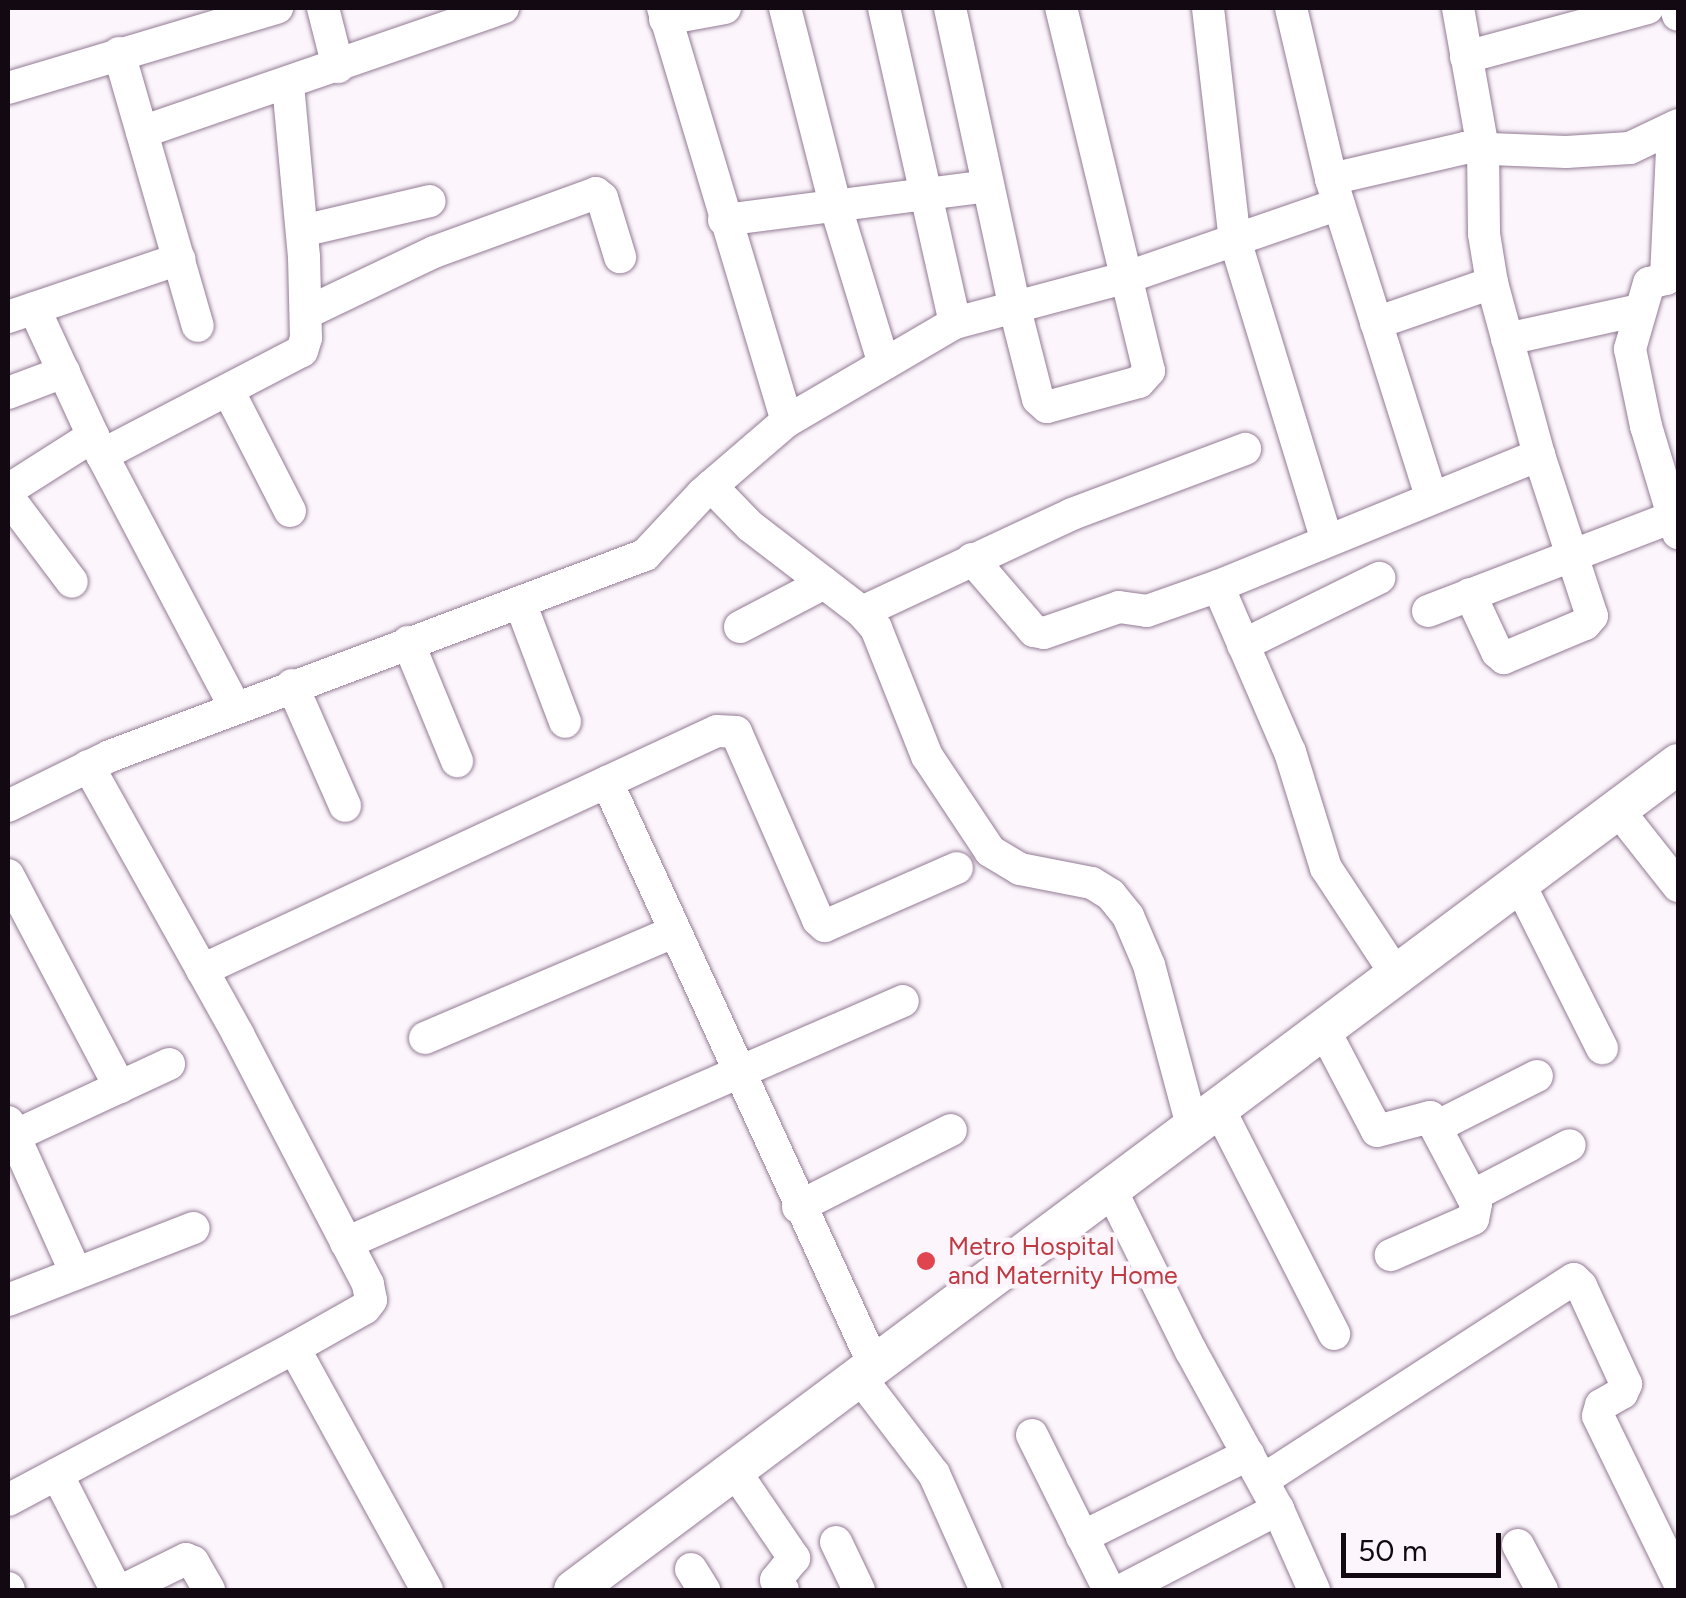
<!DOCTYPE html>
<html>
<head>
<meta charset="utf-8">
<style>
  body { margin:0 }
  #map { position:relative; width:1686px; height:1598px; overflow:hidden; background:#fcf6fc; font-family:Figtree,sans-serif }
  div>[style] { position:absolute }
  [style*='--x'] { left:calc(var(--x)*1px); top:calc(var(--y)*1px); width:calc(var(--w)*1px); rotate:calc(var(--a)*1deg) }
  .roads { filter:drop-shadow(0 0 2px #937b94) drop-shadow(0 0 2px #937b94) }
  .minor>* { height:32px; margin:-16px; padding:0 16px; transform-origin:16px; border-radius:16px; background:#fff }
  .major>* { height:40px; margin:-20px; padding:0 20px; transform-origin:20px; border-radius:20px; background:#fff }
  .dots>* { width:28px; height:28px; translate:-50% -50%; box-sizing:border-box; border:5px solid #fcf6fc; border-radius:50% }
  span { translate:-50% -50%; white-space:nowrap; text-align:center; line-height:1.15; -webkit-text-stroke:9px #fcf6fc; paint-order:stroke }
  .health-label { font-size:25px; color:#be3a42 }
  .left { translate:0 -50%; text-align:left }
  .frame { position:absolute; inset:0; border:10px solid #120913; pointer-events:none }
  .scale { position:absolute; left:1341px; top:1533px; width:160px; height:45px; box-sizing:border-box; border:5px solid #120913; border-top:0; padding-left:12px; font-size:30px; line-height:35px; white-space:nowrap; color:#120913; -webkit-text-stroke:8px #fcf6fc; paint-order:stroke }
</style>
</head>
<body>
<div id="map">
  <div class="roads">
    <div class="minor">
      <i style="--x:323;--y:8;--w:61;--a:75.7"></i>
      <i style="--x:663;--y:8;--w:431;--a:73.3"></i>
      <i style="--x:785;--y:8;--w:202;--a:75.7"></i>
      <i style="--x:835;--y:204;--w:164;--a:73"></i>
      <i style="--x:884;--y:8;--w:323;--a:77.3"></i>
      <i style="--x:950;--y:8;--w:304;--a:77.8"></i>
      <i style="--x:1014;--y:305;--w:97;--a:75.7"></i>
      <i style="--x:1038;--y:399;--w:12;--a:42"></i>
      <i style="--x:1047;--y:407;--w:95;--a:-15.2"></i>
      <i style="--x:1139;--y:382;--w:15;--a:-48"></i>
      <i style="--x:1149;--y:371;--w:374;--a:-103.6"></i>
      <i style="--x:1208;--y:8;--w:234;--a:83.4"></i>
      <i style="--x:1235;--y:240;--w:314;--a:73"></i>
      <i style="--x:1291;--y:8;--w:176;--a:76.8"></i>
      <i style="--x:1331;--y:179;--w:333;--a:72.5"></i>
      <i style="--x:1458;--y:8;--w:143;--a:79.9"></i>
      <i style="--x:1483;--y:149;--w:85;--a:89.3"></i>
      <i style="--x:1484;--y:234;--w:50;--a:80.7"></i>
      <i style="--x:1492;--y:283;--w:178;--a:74.7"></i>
      <i style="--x:1539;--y:455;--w:169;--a:71.8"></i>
      <i style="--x:1592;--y:616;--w:11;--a:131"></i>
      <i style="--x:1585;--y:624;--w:88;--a:157.2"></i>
      <i style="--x:1504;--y:658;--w:9;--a:-139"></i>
      <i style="--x:1497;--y:652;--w:64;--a:-115"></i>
      <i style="--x:1676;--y:8;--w:7;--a:74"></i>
      <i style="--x:665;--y:19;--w:61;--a:-10.4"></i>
      <i style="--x:119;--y:53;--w:284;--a:73.9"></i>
      <i style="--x:1466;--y:57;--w:188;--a:-15.1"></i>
      <i style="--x:8;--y:88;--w:281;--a:-16.6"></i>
      <i style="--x:1673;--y:129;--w:150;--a:92.7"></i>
      <i style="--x:1666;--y:279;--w:17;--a:167"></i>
      <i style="--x:1649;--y:283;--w:69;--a:106.1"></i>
      <i style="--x:1630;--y:349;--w:79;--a:78.3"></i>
      <i style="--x:1646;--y:426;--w:112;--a:73.3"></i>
      <i style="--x:142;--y:132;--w:382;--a:-19"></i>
      <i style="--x:1331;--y:179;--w:138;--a:-13"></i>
      <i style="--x:1465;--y:148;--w:101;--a:2.3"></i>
      <i style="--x:1566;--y:152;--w:64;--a:-3.6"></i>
      <i style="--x:1630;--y:148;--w:53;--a:-25.6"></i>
      <i style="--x:724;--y:220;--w:266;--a:-7.3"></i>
      <i style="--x:302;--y:231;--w:131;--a:-13.2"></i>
      <i style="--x:34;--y:308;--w:162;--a:65.2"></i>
      <i style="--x:102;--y:455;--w:285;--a:62.2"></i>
      <i style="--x:306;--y:313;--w:142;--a:-25.5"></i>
      <i style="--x:434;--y:252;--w:172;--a:-20"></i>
      <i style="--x:596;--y:193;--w:8;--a:40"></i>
      <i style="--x:602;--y:198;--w:62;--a:73"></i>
      <i style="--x:8;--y:317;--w:181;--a:-18.7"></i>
      <i style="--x:1376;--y:323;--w:123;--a:-19"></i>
      <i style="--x:1507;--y:339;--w:135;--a:-12.4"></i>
      <i style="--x:228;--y:390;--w:136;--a:62.9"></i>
      <i style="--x:8;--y:393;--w:60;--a:-20.6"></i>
      <i style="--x:102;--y:455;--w:225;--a:-27.5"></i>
      <i style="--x:302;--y:351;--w:14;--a:-73"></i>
      <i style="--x:306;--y:338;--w:81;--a:-91.4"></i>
      <i style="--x:304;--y:257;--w:175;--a:-95.3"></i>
      <i style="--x:711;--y:486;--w:56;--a:45.7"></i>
      <i style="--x:750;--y:526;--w:141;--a:37.5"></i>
      <i style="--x:862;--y:612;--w:21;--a:49"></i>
      <i style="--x:876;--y:628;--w:138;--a:68.3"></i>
      <i style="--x:927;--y:756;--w:114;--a:56.4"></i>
      <i style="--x:990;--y:851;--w:35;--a:31"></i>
      <i style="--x:1020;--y:869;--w:73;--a:11"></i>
      <i style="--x:1092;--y:883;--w:22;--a:32"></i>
      <i style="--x:1111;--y:895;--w:27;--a:51"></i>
      <i style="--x:1128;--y:916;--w:53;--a:66.8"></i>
      <i style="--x:1149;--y:965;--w:167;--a:75"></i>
      <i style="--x:8;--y:490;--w:101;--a:-32.4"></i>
      <i style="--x:8;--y:497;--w:106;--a:53"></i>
      <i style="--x:972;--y:559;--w:95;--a:49.3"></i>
      <i style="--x:1034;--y:631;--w:10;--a:11"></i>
      <i style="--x:1044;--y:633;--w:79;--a:-19.1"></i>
      <i style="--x:1119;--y:607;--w:28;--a:8"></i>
      <i style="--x:1147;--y:611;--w:75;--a:-19.4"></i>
      <i style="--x:1218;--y:586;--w:347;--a:-22.2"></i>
      <i style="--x:1218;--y:586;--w:181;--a:66.6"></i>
      <i style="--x:1290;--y:752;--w:121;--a:72.8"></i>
      <i style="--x:1326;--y:868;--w:127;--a:56.6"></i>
      <i style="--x:520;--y:602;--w:128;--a:69.4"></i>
      <i style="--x:1428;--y:611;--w:262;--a:-21"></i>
      <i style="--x:862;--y:612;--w:232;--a:-25"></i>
      <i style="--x:1072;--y:514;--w:185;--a:-20.6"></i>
      <i style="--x:740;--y:627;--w:95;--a:-27.6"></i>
      <i style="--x:408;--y:642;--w:129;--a:67.6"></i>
      <i style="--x:1243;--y:645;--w:152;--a:-26.2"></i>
      <i style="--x:292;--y:685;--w:132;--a:66.3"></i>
      <i style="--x:607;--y:782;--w:121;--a:-24.9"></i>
      <i style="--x:717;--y:731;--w:19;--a:3"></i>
      <i style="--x:736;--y:732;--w:205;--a:66.4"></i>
      <i style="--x:818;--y:920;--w:9;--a:41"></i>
      <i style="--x:825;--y:926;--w:144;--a:-23.7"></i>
      <i style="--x:8;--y:806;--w:114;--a:-26.1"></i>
      <i style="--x:110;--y:756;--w:572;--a:-20.59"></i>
      <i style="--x:645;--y:555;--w:83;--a:-46.9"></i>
      <i style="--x:702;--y:494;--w:112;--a:-40.7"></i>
      <i style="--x:787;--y:421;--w:194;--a:-30.3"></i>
      <i style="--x:955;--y:323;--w:179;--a:-14.9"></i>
      <i style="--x:1128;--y:277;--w:223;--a:-19.1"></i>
      <i style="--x:1618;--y:810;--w:97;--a:51.7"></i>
      <i style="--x:8;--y:875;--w:240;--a:62.2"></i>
      <i style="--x:1519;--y:883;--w:185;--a:63.3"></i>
      <i style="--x:202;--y:970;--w:447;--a:-24.9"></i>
      <i style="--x:607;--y:782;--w:641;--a:65.39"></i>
      <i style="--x:1323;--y:1028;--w:116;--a:62.3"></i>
      <i style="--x:1377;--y:1131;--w:55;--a:-14.8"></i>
      <i style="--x:1430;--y:1117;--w:98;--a:62.1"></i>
      <i style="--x:1476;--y:1204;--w:15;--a:101"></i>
      <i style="--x:1473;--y:1219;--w:90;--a:156.3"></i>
      <i style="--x:425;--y:1038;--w:271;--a:-23.1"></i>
      <i style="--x:1218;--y:1107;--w:255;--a:62.9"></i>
      <i style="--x:8;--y:1122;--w:166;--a:65.8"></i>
      <i style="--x:1436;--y:1127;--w:113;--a:-26.8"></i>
      <i style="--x:14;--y:1136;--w:171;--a:-24.9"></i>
      <i style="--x:1110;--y:1188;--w:182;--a:63.6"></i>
      <i style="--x:1191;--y:1351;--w:180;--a:61.2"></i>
      <i style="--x:1278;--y:1509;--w:89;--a:66"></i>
      <i style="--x:1472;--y:1196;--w:110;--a:-27.5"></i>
      <i style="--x:798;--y:1207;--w:171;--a:-26.7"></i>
      <i style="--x:346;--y:1243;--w:607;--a:-23.48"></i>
      <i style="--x:8;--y:1300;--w:199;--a:-21.2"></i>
      <i style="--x:294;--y:1348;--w:276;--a:61.2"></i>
      <i style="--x:859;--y:1376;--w:123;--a:52.6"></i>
      <i style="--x:934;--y:1474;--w:127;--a:65.9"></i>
      <i style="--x:1032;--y:1435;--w:173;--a:63.6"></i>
      <i style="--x:734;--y:1470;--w:107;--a:55.7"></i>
      <i style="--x:794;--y:1558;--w:28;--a:129"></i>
      <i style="--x:776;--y:1580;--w:12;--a:55"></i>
      <i style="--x:57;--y:1474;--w:130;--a:63"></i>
      <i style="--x:1263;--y:1480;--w:370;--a:-32.9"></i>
      <i style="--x:1574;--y:1279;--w:10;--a:45"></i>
      <i style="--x:1581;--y:1286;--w:108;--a:65.3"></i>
      <i style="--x:1626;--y:1384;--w:10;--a:114"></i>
      <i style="--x:1622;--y:1393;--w:24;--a:150"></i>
      <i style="--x:1601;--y:1405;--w:11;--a:105"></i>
      <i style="--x:1598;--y:1416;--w:182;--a:64"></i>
      <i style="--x:8;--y:1500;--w:324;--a:-28"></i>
      <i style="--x:294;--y:1348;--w:81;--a:-29.4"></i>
      <i style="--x:365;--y:1308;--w:10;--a:-53"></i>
      <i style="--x:371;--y:1300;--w:16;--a:-101"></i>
      <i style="--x:368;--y:1284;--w:282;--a:-117.5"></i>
      <i style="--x:238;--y:1034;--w:307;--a:-119.2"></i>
      <i style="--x:1082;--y:1537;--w:186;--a:-26.4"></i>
      <i style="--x:836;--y:1542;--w:53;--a:64.4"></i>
      <i style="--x:1518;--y:1545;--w:51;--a:61.9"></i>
      <i style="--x:691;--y:1569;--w:25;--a:58"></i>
      <i style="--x:8;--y:1588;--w:2;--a:63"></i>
      <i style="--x:123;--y:1590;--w:70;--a:-26.2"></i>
      <i style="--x:186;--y:1559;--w:8;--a:23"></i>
      <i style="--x:193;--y:1562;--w:32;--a:60"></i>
      <i style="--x:1122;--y:1590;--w:176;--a:-27.4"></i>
    </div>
    <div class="major">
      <i style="--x:574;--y:1590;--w:1379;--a:-36.8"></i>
    </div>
  </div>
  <div class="dots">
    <i style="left:926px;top:1261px;background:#e0444e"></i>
  </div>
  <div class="health-label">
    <span class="left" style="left:948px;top:1261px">Metro Hospital<br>and Maternity Home</span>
  </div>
  <div class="frame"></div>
  <div class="scale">50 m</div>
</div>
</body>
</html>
